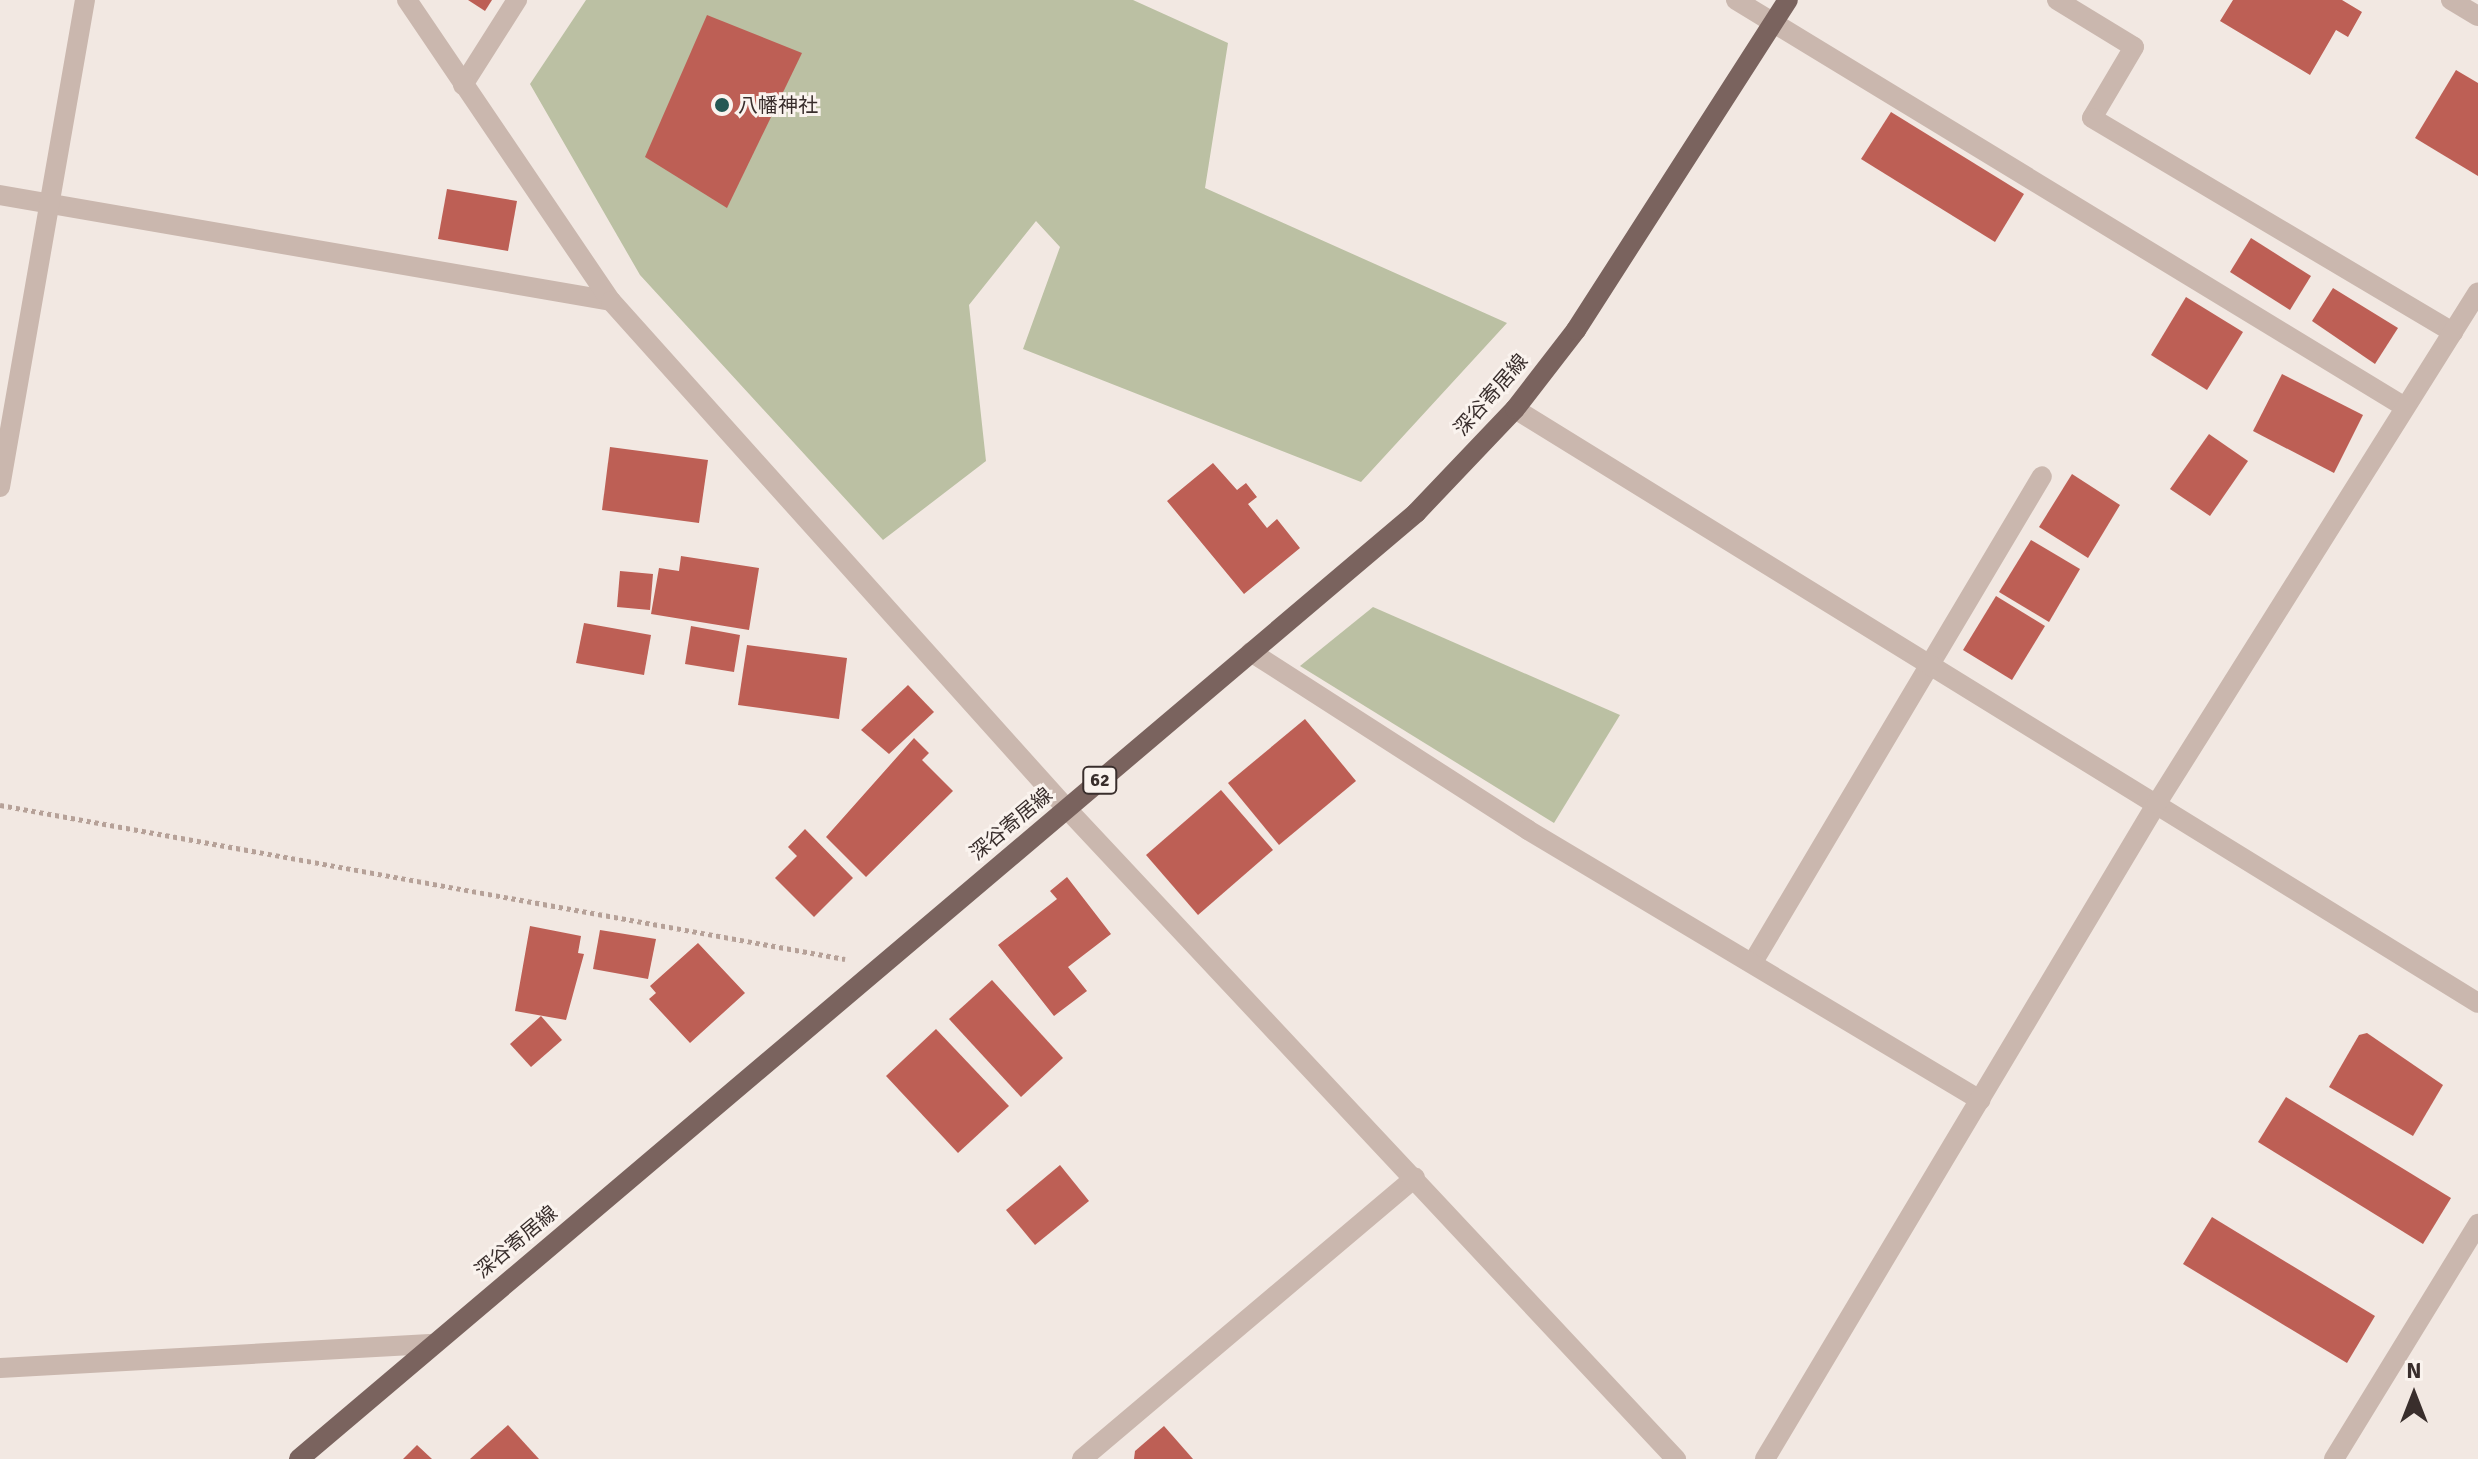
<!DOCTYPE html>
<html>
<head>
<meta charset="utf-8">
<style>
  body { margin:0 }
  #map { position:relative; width:2478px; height:1459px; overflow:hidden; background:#f2e8e2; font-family:Signika,"Noto Sans JP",sans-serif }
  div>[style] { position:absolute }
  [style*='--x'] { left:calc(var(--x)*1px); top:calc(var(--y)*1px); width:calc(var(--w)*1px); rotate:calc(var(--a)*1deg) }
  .green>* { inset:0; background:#bbc0a3 }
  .building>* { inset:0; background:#bd5f55 }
  .path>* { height:5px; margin-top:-2.5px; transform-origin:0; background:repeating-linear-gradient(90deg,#b6a198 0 4px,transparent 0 8px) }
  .service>* { height:20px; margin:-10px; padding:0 10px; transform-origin:10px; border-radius:10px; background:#cab7ae }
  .minor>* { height:20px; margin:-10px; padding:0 10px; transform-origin:10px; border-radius:10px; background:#cab7ae }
  .tertiary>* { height:20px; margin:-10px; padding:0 10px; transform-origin:10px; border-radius:10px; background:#cab7ae }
  .primary>* { height:20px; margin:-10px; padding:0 10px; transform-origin:10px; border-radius:10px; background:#7a635e }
  .dots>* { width:22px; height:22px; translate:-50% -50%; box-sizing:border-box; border:4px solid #faf3ee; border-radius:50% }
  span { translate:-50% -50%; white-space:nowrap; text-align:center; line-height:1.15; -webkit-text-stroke:6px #faf3ee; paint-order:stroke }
  .shield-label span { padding:2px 6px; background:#faf3ee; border:2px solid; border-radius:6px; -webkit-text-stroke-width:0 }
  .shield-label { font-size:18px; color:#392e2c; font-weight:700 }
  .poi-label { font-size:20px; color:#392e2c }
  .left { translate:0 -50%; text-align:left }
  .street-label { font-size:20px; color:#392e2c }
  .north { position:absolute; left:2374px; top:1355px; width:80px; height:80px; -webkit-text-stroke:6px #faf3ee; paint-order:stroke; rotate:0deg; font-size:22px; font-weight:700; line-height:32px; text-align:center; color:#392e2c }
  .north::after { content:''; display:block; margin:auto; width:28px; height:36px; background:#392e2c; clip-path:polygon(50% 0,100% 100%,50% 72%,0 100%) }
</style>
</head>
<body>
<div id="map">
  <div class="green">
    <i style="clip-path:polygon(586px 0,1133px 0,1228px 43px,1205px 188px,1507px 323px,1361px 482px,1023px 349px,1060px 247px,1036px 221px,969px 305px,986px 461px,883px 540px,640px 275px,530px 84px)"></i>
    <i style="clip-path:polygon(1373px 607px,1620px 715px,1554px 823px,1300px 666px)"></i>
  </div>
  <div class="building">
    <i style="clip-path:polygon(468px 0,492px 0,485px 11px)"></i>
    <i style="clip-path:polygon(2233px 0,2342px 0,2362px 12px,2348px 37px,2336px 30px,2310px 75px,2220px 21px)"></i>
    <i style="clip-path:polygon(707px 15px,802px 53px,727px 208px,645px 157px)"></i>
    <i style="clip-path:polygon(2456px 70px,2478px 83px,2478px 176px,2415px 138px)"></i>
    <i style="clip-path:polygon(1891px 112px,2024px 194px,1995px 242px,1861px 159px)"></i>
    <i style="clip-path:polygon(447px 189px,517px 201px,508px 251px,438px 239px)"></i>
    <i style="clip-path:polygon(2251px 238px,2311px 276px,2290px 310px,2230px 272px)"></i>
    <i style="clip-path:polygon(2333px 288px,2398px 328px,2375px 364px,2312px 321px)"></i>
    <i style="clip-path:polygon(2186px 297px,2243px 332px,2207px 390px,2151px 355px)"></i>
    <i style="clip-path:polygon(2282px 374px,2363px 415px,2334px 473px,2253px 431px)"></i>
    <i style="clip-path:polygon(2209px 434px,2248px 461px,2210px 516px,2170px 489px)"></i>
    <i style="clip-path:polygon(610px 447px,708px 460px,699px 523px,602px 510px)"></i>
    <i style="clip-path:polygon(1213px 463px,1237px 490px,1246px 483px,1257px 497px,1248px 504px,1267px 528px,1277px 519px,1300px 548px,1244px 594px,1167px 501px)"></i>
    <i style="clip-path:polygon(2072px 474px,2120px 505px,2088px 558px,2039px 527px)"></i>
    <i style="clip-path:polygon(2031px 540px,2080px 569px,2049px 622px,1999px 592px)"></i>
    <i style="clip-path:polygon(681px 556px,759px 568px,749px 630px,651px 614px,659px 568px,679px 571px)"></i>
    <i style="clip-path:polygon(620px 571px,653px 574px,650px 610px,617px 607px)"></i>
    <i style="clip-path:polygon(1996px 596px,2045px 626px,2012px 680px,1963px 650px)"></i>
    <i style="clip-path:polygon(584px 623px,651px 635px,644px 675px,576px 663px)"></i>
    <i style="clip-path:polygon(691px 626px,740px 635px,734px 672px,685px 664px)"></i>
    <i style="clip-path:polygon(747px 645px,847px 658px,839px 719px,738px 705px)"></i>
    <i style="clip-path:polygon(908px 685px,934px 712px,889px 754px,861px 730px)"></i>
    <i style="clip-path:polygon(1305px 719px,1356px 781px,1279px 845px,1228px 783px)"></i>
    <i style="clip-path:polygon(914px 738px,929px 753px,922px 760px,953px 791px,866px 877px,826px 837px)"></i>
    <i style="clip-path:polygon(1221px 790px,1273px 850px,1198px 915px,1146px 855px)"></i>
    <i style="clip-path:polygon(805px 829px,853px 878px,814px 917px,775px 878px,797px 856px,788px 847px)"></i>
    <i style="clip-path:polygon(1067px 877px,1111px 934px,1068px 967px,1087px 991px,1054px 1016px,998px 945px,1057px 899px,1050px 891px)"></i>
    <i style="clip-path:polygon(530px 926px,581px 936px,578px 953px,584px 954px,566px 1020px,515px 1011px)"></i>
    <i style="clip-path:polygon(600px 930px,656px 939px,648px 979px,593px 969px)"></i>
    <i style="clip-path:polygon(698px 943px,745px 993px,690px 1043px,649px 999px,656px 993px,650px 986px)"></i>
    <i style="clip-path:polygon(992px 980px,1063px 1058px,1021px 1097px,949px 1019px)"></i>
    <i style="clip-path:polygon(541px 1016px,562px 1040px,531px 1067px,510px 1044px)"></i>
    <i style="clip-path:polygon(936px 1029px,1009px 1106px,958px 1153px,886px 1076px)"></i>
    <i style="clip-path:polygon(2367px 1033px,2443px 1085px,2413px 1136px,2329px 1087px,2359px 1035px)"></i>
    <i style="clip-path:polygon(2286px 1097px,2451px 1198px,2423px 1244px,2258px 1142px)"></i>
    <i style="clip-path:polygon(1060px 1165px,1089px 1201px,1035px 1245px,1006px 1210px)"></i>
    <i style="clip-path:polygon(2212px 1217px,2375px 1316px,2347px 1363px,2183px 1264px)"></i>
    <i style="clip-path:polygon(508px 1425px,539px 1459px,470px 1459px)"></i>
    <i style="clip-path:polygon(1164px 1426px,1193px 1459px,1134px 1459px,1135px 1451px)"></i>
    <i style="clip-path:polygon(417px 1445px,432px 1459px,403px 1459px)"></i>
  </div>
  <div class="path">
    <i style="--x:0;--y:805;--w:859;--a:10.33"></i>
  </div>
  <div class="service">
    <i style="--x:2057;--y:0;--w:90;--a:31.4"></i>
    <i style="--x:2134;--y:47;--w:82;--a:120.6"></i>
    <i style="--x:2092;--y:118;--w:420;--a:30.7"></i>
    <i style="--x:1753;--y:962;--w:565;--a:-59.26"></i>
  </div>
  <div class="minor">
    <i style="--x:1736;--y:0;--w:783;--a:31.32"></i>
    <i style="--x:2451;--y:0;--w:31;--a:31"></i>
    <i style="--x:463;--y:85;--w:101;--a:-57.6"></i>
    <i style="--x:0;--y:195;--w:620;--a:9.84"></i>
    <i style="--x:1515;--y:409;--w:1131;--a:31.67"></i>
    <i style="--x:0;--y:487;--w:494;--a:-80.1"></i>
    <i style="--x:1251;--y:652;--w:329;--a:32.7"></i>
    <i style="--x:1528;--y:830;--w:527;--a:30.85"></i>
    <i style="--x:1082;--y:1459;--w:436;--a:-40.2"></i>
    <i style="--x:1765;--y:1459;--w:764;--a:-59.14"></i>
    <i style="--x:2157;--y:803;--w:603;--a:-57.86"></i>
    <i style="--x:2334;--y:1459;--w:276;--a:-58.5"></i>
  </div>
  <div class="tertiary">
    <i style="--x:407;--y:0;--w:364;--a:55.9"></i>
    <i style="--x:611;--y:301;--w:683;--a:48.09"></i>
    <i style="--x:1067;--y:809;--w:891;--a:46.87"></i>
    <i style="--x:0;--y:1368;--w:435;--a:-3.2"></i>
  </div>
  <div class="primary">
    <i style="--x:299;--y:1459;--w:1464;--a:-40.26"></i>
    <i style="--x:1416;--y:513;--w:144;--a:-46.4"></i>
    <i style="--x:1515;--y:409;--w:100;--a:-52.3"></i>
    <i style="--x:1576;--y:330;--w:392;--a:-57.3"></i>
  </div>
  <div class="dots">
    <i style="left:722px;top:105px;background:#245853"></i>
  </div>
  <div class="shield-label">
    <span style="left:1100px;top:780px">62</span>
  </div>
  <div class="poi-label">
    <span class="left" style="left:738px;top:105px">八幡神社</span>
  </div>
  <div class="street-label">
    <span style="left:1491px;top:395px;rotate:-49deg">深谷寄居線</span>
    <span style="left:1011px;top:824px;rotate:-40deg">深谷寄居線</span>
    <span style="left:516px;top:1242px;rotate:-40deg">深谷寄居線</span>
  </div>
  <div class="north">N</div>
</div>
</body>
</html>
